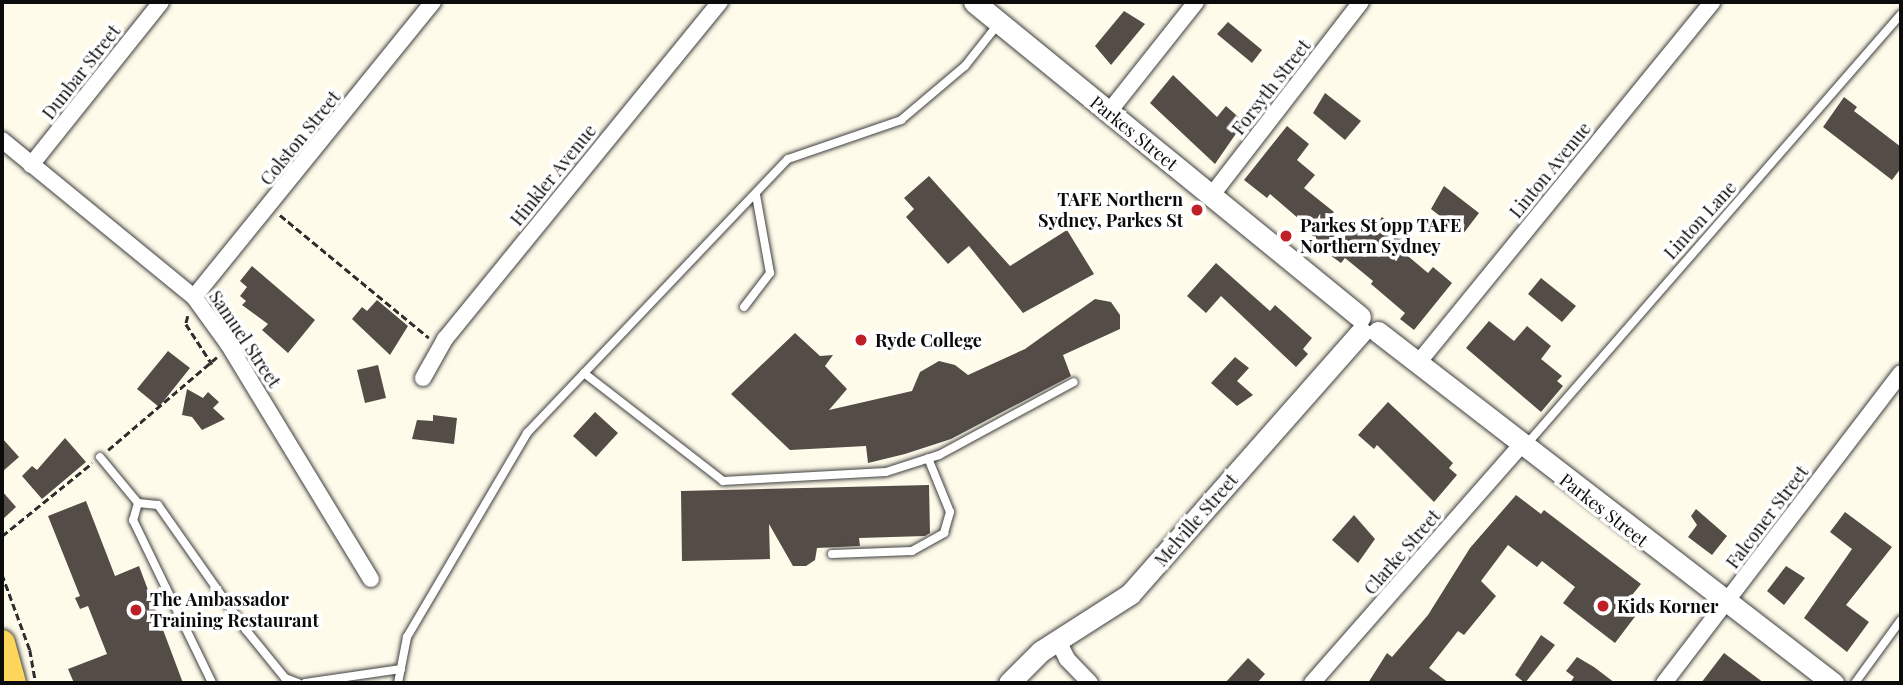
<!DOCTYPE html>
<html>
<head>
<meta charset="utf-8">
<style>
  body { margin:0 }
  #map { position:relative; width:1903px; height:685px; overflow:hidden; background:#fffbea; font-family:"Playfair Display",serif }
  div>[style] { position:absolute }
  [style*='--x'] { left:calc(var(--x)*1px); top:calc(var(--y)*1px); width:calc(var(--w)*1px); rotate:calc(var(--a)*1deg) }
  .building>* { inset:0; background:#544c47 }
  .path>* { height:2.5px; margin-top:-1.25px; transform-origin:0; background:repeating-linear-gradient(90deg,#2d2d2d 0 7px,transparent 0 10.5px) }
  .roads { filter:drop-shadow(0 0 2px #3e3e3e) drop-shadow(0 0 2px #3e3e3e) }
  .service>* { height:8px; margin:-4px; padding:0 4px; transform-origin:4px; border-radius:4px; background:#fff }
  .minor>* { height:16px; margin:-8px; padding:0 8px; transform-origin:8px; border-radius:8px; background:#fff }
  .tertiary>* { height:21px; margin:-10.5px; padding:0 10.5px; transform-origin:10.5px; border-radius:10.5px; background:#fff }
  .primary>* { height:26px; margin:-13px; padding:0 13px; transform-origin:13px; border-radius:13px; background:#fdd55b }
  .dots>* { width:19px; height:19px; translate:-50% -50%; box-sizing:border-box; border:4px solid #fff; border-radius:50% }
  span { translate:-50% -50%; white-space:nowrap; text-align:center; line-height:1.15; -webkit-text-stroke:7px #fff; paint-order:stroke }
  .street-label { font-size:18px; color:#0b0b0b }
  .poi-label { font-size:18px; color:#0b0b0b; font-weight:700 }
  .right { translate:-100% -50%; text-align:right }
  .left { translate:0 -50%; text-align:left }
  .frame { position:absolute; inset:0; border:4px solid #0b0b0b; pointer-events:none }
</style>
</head>
<body>
<div id="map">
  <div class="building">
    <i style="clip-path:polygon(1124px 11px,1145px 24px,1111px 65px,1095px 46px)"></i>
    <i style="clip-path:polygon(1228px 22px,1262px 50px,1252px 63px,1217px 34px)"></i>
    <i style="clip-path:polygon(1173px 75px,1217px 117px,1226px 106px,1244px 122px,1215px 164px,1150px 103px)"></i>
    <i style="clip-path:polygon(1325px 93px,1361px 121px,1345px 140px,1313px 113px)"></i>
    <i style="clip-path:polygon(1844px 97px,1857px 107px,1854px 111px,1901px 147px,1901px 168px,1892px 180px,1823px 127px)"></i>
    <i style="clip-path:polygon(1287px 126px,1309px 144px,1297px 160px,1315px 175px,1304px 188px,1334px 212px,1329px 218px,1351px 235px,1359px 225px,1369px 233px,1382px 217px,1404px 235px,1396px 246px,1428px 273px,1433px 267px,1452px 283px,1414px 330px,1400px 319px,1405px 313px,1371px 284px,1373px 281px,1345px 258px,1341px 263px,1320px 248px,1323px 244px,1303px 228px,1306px 225px,1270px 194px,1267px 198px,1244px 180px)"></i>
    <i style="clip-path:polygon(929px 176px,1010px 266px,1067px 230px,1094px 274px,1023px 313px,969px 246px,948px 264px,906px 217px,914px 209px,904px 198px)"></i>
    <i style="clip-path:polygon(1444px 186px,1479px 213px,1463px 234px,1431px 209px)"></i>
    <i style="clip-path:polygon(1216px 263px,1270px 311px,1275px 305px,1312px 338px,1303px 349px,1308px 354px,1296px 367px,1221px 296px,1206px 313px,1187px 296px)"></i>
    <i style="clip-path:polygon(252px 266px,315px 320px,288px 353px,262px 330px,268px 324px,242px 305px,246px 301px,240px 296px,247px 287px,240px 281px)"></i>
    <i style="clip-path:polygon(1541px 278px,1576px 306px,1562px 322px,1528px 294px)"></i>
    <i style="clip-path:polygon(1095px 299px,1111px 302px,1120px 315px,1120px 329px,1063px 355px,1071px 376px,951px 439px,905px 454px,868px 463px,866px 446px,790px 450px,731px 394px,795px 333px,820px 356px,833px 355px,825px 366px,847px 389px,829px 410px,912px 391px,920px 372px,939px 361px,955px 365px,968px 375px,1025px 349px)"></i>
    <i style="clip-path:polygon(377px 300px,408px 326px,390px 355px,352px 319px,362px 307px,367px 311px)"></i>
    <i style="clip-path:polygon(1489px 321px,1514px 341px,1527px 326px,1551px 346px,1541px 359px,1562px 376px,1557px 381px,1563px 386px,1541px 412px,1466px 348px)"></i>
    <i style="clip-path:polygon(168px 351px,190px 368px,159px 407px,137px 389px)"></i>
    <i style="clip-path:polygon(1235px 357px,1249px 368px,1237px 381px,1253px 395px,1237px 406px,1211px 383px)"></i>
    <i style="clip-path:polygon(378px 365px,386px 398px,365px 403px,357px 370px)"></i>
    <i style="clip-path:polygon(187px 389px,203px 398px,208px 392px,219px 402px,213px 408px,225px 419px,202px 430px,192px 417px,182px 415px)"></i>
    <i style="clip-path:polygon(1388px 402px,1453px 463px,1449px 468px,1457px 475px,1434px 502px,1377px 445px,1374px 449px,1358px 435px)"></i>
    <i style="clip-path:polygon(595px 412px,618px 433px,596px 457px,573px 436px)"></i>
    <i style="clip-path:polygon(433px 415px,457px 418px,454px 444px,412px 439px,417px 420px,433px 421px)"></i>
    <i style="clip-path:polygon(2px 438px,19px 457px,2px 472px)"></i>
    <i style="clip-path:polygon(65px 438px,86px 462px,42px 499px,22px 476px,32px 466px,37px 470px)"></i>
    <i style="clip-path:polygon(929px 485px,930px 533px,925px 536px,859px 538px,860px 546px,817px 548px,815px 560px,806px 566px,793px 566px,769px 524px,770px 559px,682px 561px,681px 491px)"></i>
    <i style="clip-path:polygon(2px 491px,16px 507px,2px 520px)"></i>
    <i style="clip-path:polygon(1516px 495px,1541px 514px,1544px 510px,1641px 584px,1624px 605px,1637px 614px,1615px 643px,1563px 603px,1575px 587px,1542px 561px,1537px 567px,1508px 545px,1481px 581px,1496px 596px,1464px 635px,1458px 631px,1429px 668px,1449px 683px,1368px 683px,1387px 653px,1392px 657px,1428px 615px,1470px 548px)"></i>
    <i style="clip-path:polygon(86px 501px,115px 576px,139px 566px,183px 683px,74px 683px,68px 669px,107px 654px,88px 606px,80px 609px,75px 598px,80px 596px,48px 516px)"></i>
    <i style="clip-path:polygon(1696px 509px,1727px 536px,1712px 555px,1688px 537px,1697px 525px,1691px 516px)"></i>
    <i style="clip-path:polygon(1845px 512px,1892px 547px,1846px 605px,1869px 622px,1847px 652px,1804px 618px,1852px 549px,1830px 532px)"></i>
    <i style="clip-path:polygon(1354px 515px,1375px 539px,1358px 563px,1332px 540px)"></i>
    <i style="clip-path:polygon(1786px 566px,1805px 578px,1784px 605px,1767px 591px)"></i>
    <i style="clip-path:polygon(1541px 635px,1555px 645px,1525px 683px,1515px 675px)"></i>
    <i style="clip-path:polygon(1724px 653px,1764px 683px,1701px 683px)"></i>
    <i style="clip-path:polygon(1577px 657px,1594px 667px,1615px 683px,1570px 683px,1574px 677px,1566px 671px)"></i>
    <i style="clip-path:polygon(1248px 658px,1265px 674px,1257px 683px,1225px 683px)"></i>
  </div>
  <div class="path">
    <i style="--x:280;--y:215;--w:193;--a:39.5"></i>
    <i style="--x:188;--y:316;--w:8;--a:104"></i>
    <i style="--x:186;--y:324;--w:48;--a:57"></i>
    <i style="--x:108;--y:450;--w:143;--a:-40.5"></i>
    <i style="--x:2;--y:536;--w:116;--a:-39"></i>
    <i style="--x:2;--y:574;--w:81;--a:69.8"></i>
    <i style="--x:30;--y:650;--w:34;--a:80"></i>
  </div>
  <div class="roads">
    <div class="service">
      <i style="--x:744;--y:307;--w:43;--a:-52.6"></i>
      <i style="--x:770;--y:273;--w:79;--a:-100.2"></i>
      <i style="--x:584;--y:373;--w:176;--a:37.8"></i>
      <i style="--x:723;--y:481;--w:163;--a:-3.2"></i>
      <i style="--x:886;--y:472;--w:56;--a:-17.8"></i>
      <i style="--x:939;--y:455;--w:153;--a:-28.4"></i>
      <i style="--x:1526;--y:445;--w:571;--a:-48.97"></i>
      <i style="--x:100;--y:457;--w:60;--a:50.4"></i>
      <i style="--x:138;--y:503;--w:20;--a:6"></i>
      <i style="--x:158;--y:505;--w:153;--a:54.9"></i>
      <i style="--x:246;--y:630;--w:62;--a:50.9"></i>
      <i style="--x:285;--y:678;--w:14;--a:21"></i>
      <i style="--x:138;--y:503;--w:18;--a:106"></i>
      <i style="--x:133;--y:520;--w:181;--a:64.1"></i>
      <i style="--x:832;--y:554;--w:80;--a:-2.1"></i>
      <i style="--x:912;--y:551;--w:37;--a:-29"></i>
      <i style="--x:944;--y:533;--w:22;--a:-74"></i>
      <i style="--x:950;--y:512;--w:58;--a:-112.2"></i>
      <i style="--x:305;--y:683;--w:97;--a:-8.3"></i>
      <i style="--x:398;--y:683;--w:47;--a:-78.9"></i>
      <i style="--x:407;--y:637;--w:237;--a:-59.5"></i>
      <i style="--x:527;--y:433;--w:378;--a:-46.4"></i>
      <i style="--x:788;--y:159;--w:120;--a:-19"></i>
      <i style="--x:901;--y:120;--w:84;--a:-40.2"></i>
      <i style="--x:965;--y:66;--w:55;--a:-51.7"></i>
      <i style="--x:1855;--y:683;--w:78;--a:-53.9"></i>
    </div>
    <div class="minor">
      <i style="--x:1108;--y:113;--w:142;--a:-51.6"></i>
      <i style="--x:2;--y:140;--w:248;--a:39.3"></i>
      <i style="--x:194;--y:297;--w:58;--a:54.1"></i>
      <i style="--x:228;--y:344;--w:275;--a:58.7"></i>
      <i style="--x:31;--y:165;--w:208;--a:-51.4"></i>
      <i style="--x:1211;--y:196;--w:245;--a:-52.3"></i>
      <i style="--x:194;--y:297;--w:380;--a:-51"></i>
      <i style="--x:1418;--y:363;--w:466;--a:-50.8"></i>
      <i style="--x:423;--y:378;--w:45;--a:-60.6"></i>
      <i style="--x:445;--y:339;--w:435;--a:-50.8"></i>
      <i style="--x:1058;--y:641;--w:20;--a:63"></i>
      <i style="--x:1067;--y:659;--w:33;--a:46"></i>
      <i style="--x:1312;--y:683;--w:315;--a:-48.7"></i>
      <i style="--x:1664;--y:683;--w:390;--a:-52.6"></i>
    </div>
    <div class="tertiary">
      <i style="--x:974;--y:2;--w:498;--a:39.2"></i>
      <i style="--x:1378;--y:332;--w:575;--a:37.65"></i>
      <i style="--x:1009;--y:683;--w:45;--a:-45"></i>
      <i style="--x:1041;--y:651;--w:106;--a:-32.6"></i>
      <i style="--x:1130;--y:594;--w:349;--a:-48.6"></i>
    </div>
    <div class="primary">
      <i style="--x:2;--y:643;--w:41;--a:74.6"></i>
    </div>
  </div>
  <div class="dots">
    <i style="left:1197px;top:210px;background:#bf2028"></i>
    <i style="left:1286px;top:236px;background:#bf2028"></i>
    <i style="left:861px;top:340px;background:#bf2028"></i>
    <i style="left:1603px;top:606px;background:#bf2028"></i>
    <i style="left:136px;top:610px;background:#bf2028"></i>
  </div>
  <div class="street-label">
    <span style="left:81px;top:72px;rotate:-52deg">Dunbar Street</span>
    <span style="left:1271px;top:87px;rotate:-52deg">Forsyth Street</span>
    <span style="left:1134px;top:133px;rotate:39deg">Parkes Street</span>
    <span style="left:300px;top:138px;rotate:-51deg">Colston Street</span>
    <span style="left:1550px;top:170px;rotate:-51deg">Linton Avenue</span>
    <span style="left:553px;top:175px;rotate:-51deg">Hinkler Avenue</span>
    <span style="left:1700px;top:220px;rotate:-48deg">Linton Lane</span>
    <span style="left:245px;top:339px;rotate:56deg">Samuel Street</span>
    <span style="left:1604px;top:510px;rotate:38deg">Parkes Street</span>
    <span style="left:1767px;top:517px;rotate:-53deg">Falconer Street</span>
    <span style="left:1196px;top:520px;rotate:-49deg">Melville Street</span>
    <span style="left:1402px;top:552px;rotate:-49deg">Clarke Street</span>
  </div>
  <div class="poi-label">
    <span class="right" style="left:1183px;top:210px">TAFE Northern<br>Sydney, Parkes St</span>
    <span class="left" style="left:1300px;top:236px">Parkes St opp TAFE<br>Northern Sydney</span>
    <span class="left" style="left:875px;top:340px">Ryde College</span>
    <span class="left" style="left:150px;top:610px">The Ambassador<br>Training Restaurant</span>
    <span class="left" style="left:1617px;top:606px">Kids Korner</span>
  </div>
  <div class="frame"></div>
</div>
</body>
</html>
